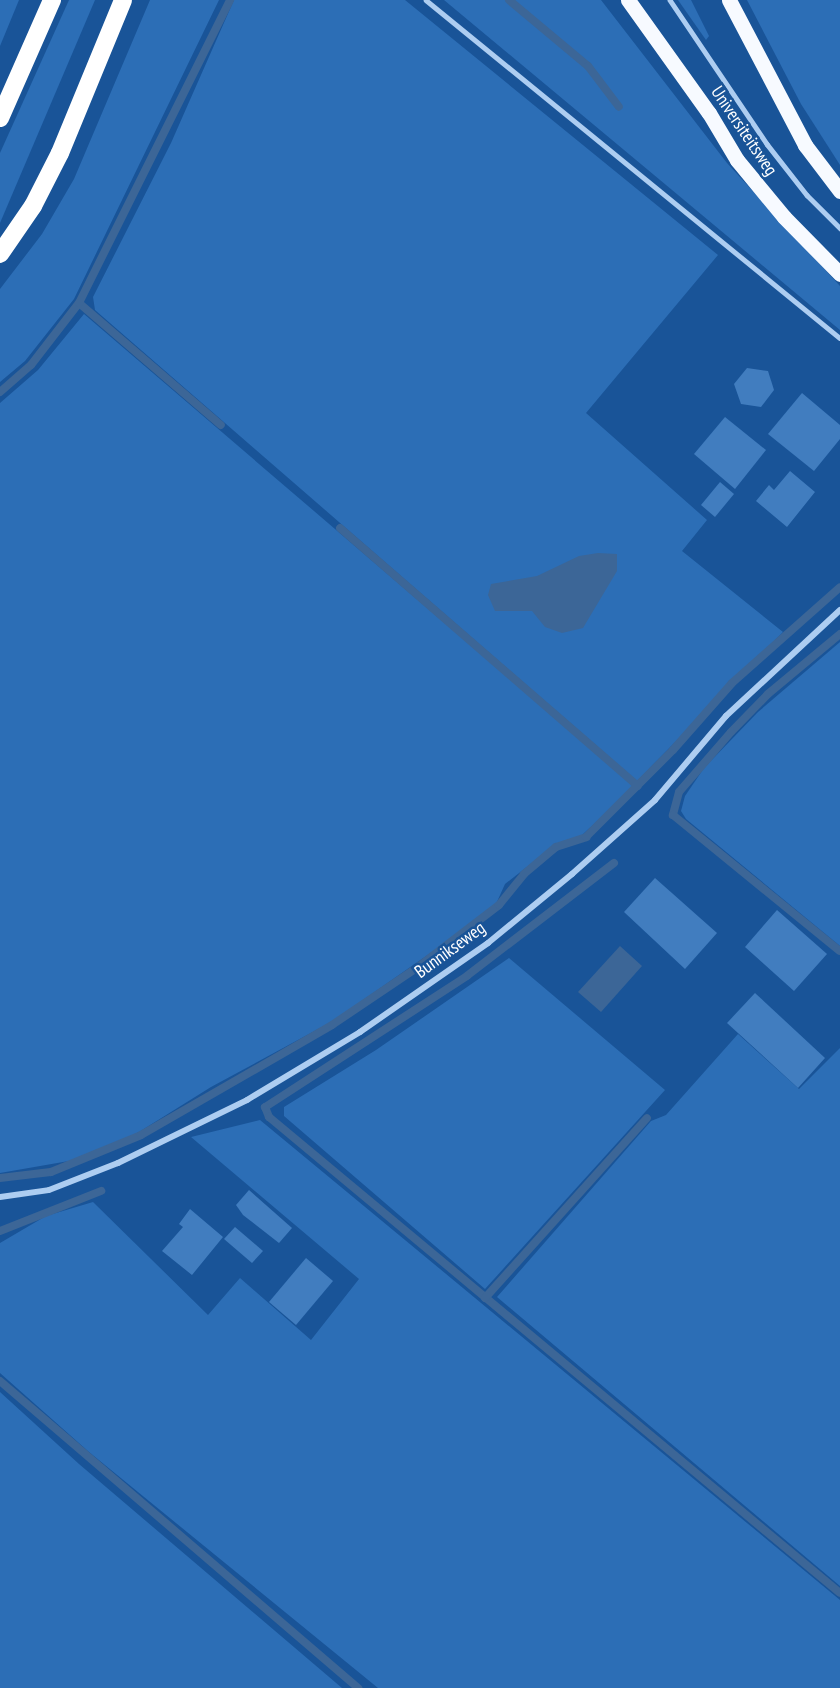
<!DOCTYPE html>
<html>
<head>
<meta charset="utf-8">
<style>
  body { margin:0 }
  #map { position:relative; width:840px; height:1688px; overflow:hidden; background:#195498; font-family:"PT Sans Narrow",sans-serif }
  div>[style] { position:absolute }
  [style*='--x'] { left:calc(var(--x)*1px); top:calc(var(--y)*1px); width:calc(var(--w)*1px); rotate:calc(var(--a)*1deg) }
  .green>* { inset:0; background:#2c6eb6 }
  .water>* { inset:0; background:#3c6697 }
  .stream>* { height:8px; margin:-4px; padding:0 4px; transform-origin:4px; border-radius:4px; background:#3c6697 }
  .building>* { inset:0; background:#417dbf }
  .lane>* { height:4.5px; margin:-2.25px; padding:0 2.25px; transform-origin:2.25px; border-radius:2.25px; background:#adcdf1 }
  .street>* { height:6px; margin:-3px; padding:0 3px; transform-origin:3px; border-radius:3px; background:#adcdf1 }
  .primary>* { height:15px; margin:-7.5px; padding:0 7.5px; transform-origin:7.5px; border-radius:7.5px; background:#f7faff }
  .highway>* { height:18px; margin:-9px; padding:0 9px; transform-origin:9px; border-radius:9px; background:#fff }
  span { translate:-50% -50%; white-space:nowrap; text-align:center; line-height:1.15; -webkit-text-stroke:5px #195498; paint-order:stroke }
  .street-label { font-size:18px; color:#fff }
</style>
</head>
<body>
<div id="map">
  <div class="green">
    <i style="clip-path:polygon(0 0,19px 0,0 46px)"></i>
    <i style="clip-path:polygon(69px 0,95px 0,0 223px,0 153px)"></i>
    <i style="clip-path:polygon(150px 0,219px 0,74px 299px,25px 361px,0 382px,0 289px,42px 234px,74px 179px)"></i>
    <i style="clip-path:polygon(234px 0,405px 0,718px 255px,586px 413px,707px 520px,682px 551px,783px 632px,637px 781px,95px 310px,93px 297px,171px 143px)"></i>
    <i style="clip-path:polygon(444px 0,601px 0,727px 163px,840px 286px,840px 330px)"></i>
    <i style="clip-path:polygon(678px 0,691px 0,709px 36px,706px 40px)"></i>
    <i style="clip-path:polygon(747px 0,840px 0,840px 165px,801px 104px)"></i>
    <i style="clip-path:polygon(84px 314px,635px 786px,581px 836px,556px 844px,505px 884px,496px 904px,472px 924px,333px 1021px,211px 1087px,139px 1132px,86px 1158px,0 1173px,0 403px,38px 370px)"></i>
    <i style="clip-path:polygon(840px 642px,840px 946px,686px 819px,681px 811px,685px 796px,704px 768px,758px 712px)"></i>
    <i style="clip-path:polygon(509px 958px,665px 1090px,485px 1289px,284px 1116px,284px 1107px,376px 1050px)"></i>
    <i style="clip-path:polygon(738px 1034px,799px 1089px,840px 1048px,840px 1586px,497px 1297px,651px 1121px,666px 1115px)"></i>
    <i style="clip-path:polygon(260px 1120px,840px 1600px,840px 1688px,378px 1688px,89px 1452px,0 1373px,0 1243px,46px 1216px,93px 1202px,208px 1315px,240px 1278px,311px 1340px,359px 1279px,191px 1137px)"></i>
    <i style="clip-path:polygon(0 1392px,79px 1464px,342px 1688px,0 1688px)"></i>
  </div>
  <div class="water">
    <i style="clip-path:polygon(598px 553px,617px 554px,617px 571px,583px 628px,562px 633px,545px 627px,532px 611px,495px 611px,488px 595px,491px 584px,537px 576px,579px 556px)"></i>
    <i style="clip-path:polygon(620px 946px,642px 966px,601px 1012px,578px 992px)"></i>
  </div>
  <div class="stream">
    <i style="--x:509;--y:0;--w:103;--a:39.9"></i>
    <i style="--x:588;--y:66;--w:51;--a:52.9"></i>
    <i style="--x:79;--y:303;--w:187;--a:40.7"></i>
    <i style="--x:0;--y:392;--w:41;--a:-41.1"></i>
    <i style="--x:31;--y:365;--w:78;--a:-52.3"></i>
    <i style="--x:79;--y:303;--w:339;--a:-63.5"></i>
    <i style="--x:340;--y:528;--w:394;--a:40.9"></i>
    <i style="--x:840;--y:634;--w:94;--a:140.2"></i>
    <i style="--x:768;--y:694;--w:53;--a:134.2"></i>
    <i style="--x:731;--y:732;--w:79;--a:130.9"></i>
    <i style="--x:679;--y:792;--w:24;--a:105"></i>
    <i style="--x:673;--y:815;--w:215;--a:39.2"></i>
    <i style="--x:614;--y:863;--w:185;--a:142.5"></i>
    <i style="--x:467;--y:976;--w:241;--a:147"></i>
    <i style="--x:265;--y:1107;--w:11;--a:68"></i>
    <i style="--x:269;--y:1117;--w:743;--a:39.82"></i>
    <i style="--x:0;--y:1178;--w:51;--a:-6.7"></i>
    <i style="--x:51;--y:1172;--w:97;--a:-22.3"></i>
    <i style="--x:141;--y:1135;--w:220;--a:-29.9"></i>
    <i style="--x:332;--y:1025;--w:104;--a:-34"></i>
    <i style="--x:418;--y:967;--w:102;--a:-37.4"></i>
    <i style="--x:499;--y:905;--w:40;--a:-51"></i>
    <i style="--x:524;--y:874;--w:42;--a:-40.2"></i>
    <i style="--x:556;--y:847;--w:32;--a:-18"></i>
    <i style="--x:586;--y:837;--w:123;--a:-45"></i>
    <i style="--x:673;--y:750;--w:89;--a:-48.6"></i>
    <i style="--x:732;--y:683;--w:144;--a:-41.6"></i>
    <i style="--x:0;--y:1231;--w:109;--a:-21.6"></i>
    <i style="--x:485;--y:1298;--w:242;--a:-48"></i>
    <i style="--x:0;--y:1381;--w:472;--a:40.6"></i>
  </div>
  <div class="building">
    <i style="clip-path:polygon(747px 368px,768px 371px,774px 390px,761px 407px,741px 404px,734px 384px)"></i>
    <i style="clip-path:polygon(802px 393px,840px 425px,840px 439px,814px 471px,768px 434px)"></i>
    <i style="clip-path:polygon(725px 417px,766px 450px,735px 489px,694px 454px)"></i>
    <i style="clip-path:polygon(790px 471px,815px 492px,787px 527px,756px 501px,769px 485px,774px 490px)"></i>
    <i style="clip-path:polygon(720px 482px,734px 494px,715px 517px,701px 505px)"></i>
    <i style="clip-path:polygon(655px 878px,717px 933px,685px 969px,624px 912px)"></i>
    <i style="clip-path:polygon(777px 910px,827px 954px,794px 991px,745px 947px)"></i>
    <i style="clip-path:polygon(755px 993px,825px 1058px,798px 1088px,727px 1023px)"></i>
    <i style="clip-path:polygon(249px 1190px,292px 1228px,279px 1243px,243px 1215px,236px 1205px)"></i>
    <i style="clip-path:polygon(190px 1209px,223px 1237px,192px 1275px,162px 1251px,183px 1227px,179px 1224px)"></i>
    <i style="clip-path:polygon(235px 1227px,263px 1251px,252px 1263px,224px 1239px)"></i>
    <i style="clip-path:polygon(306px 1258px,333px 1281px,296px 1325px,269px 1302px)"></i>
  </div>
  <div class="lane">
    <i style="--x:426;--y:0;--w:534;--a:39.23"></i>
    <i style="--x:670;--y:0;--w:174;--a:56"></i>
    <i style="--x:767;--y:144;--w:65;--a:51.9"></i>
    <i style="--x:807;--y:195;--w:47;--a:45"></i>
  </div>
  <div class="street">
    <i style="--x:0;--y:1197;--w:49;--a:-8.1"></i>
    <i style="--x:49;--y:1190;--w:74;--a:-21.4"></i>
    <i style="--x:118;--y:1163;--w:144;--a:-26"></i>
    <i style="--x:247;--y:1100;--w:132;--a:-31"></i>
    <i style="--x:360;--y:1032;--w:156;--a:-34.8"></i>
    <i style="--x:488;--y:943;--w:109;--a:-39.4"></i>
    <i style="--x:572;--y:874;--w:111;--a:-41.7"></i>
    <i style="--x:655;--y:800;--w:110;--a:-49.8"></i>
    <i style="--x:726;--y:716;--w:156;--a:-42.9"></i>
  </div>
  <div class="primary">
    <i style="--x:628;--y:0;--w:139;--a:54.4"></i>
    <i style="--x:709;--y:113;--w:55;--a:59.2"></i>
    <i style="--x:737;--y:160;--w:74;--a:50.5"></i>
    <i style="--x:784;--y:217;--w:80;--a:45.5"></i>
    <i style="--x:729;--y:0;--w:164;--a:62.3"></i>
    <i style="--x:805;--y:145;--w:58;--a:52.7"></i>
  </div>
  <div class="highway">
    <i style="--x:0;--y:118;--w:129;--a:-66.2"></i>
    <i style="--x:0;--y:254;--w:58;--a:-55.5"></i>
    <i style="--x:33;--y:206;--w:59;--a:-63"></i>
    <i style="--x:60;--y:153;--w:165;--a:-67.6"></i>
  </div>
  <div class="street-label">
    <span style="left:744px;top:131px;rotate:56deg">Universiteitsweg</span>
    <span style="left:450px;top:950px;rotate:-36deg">Bunnikseweg</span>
  </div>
</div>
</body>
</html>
